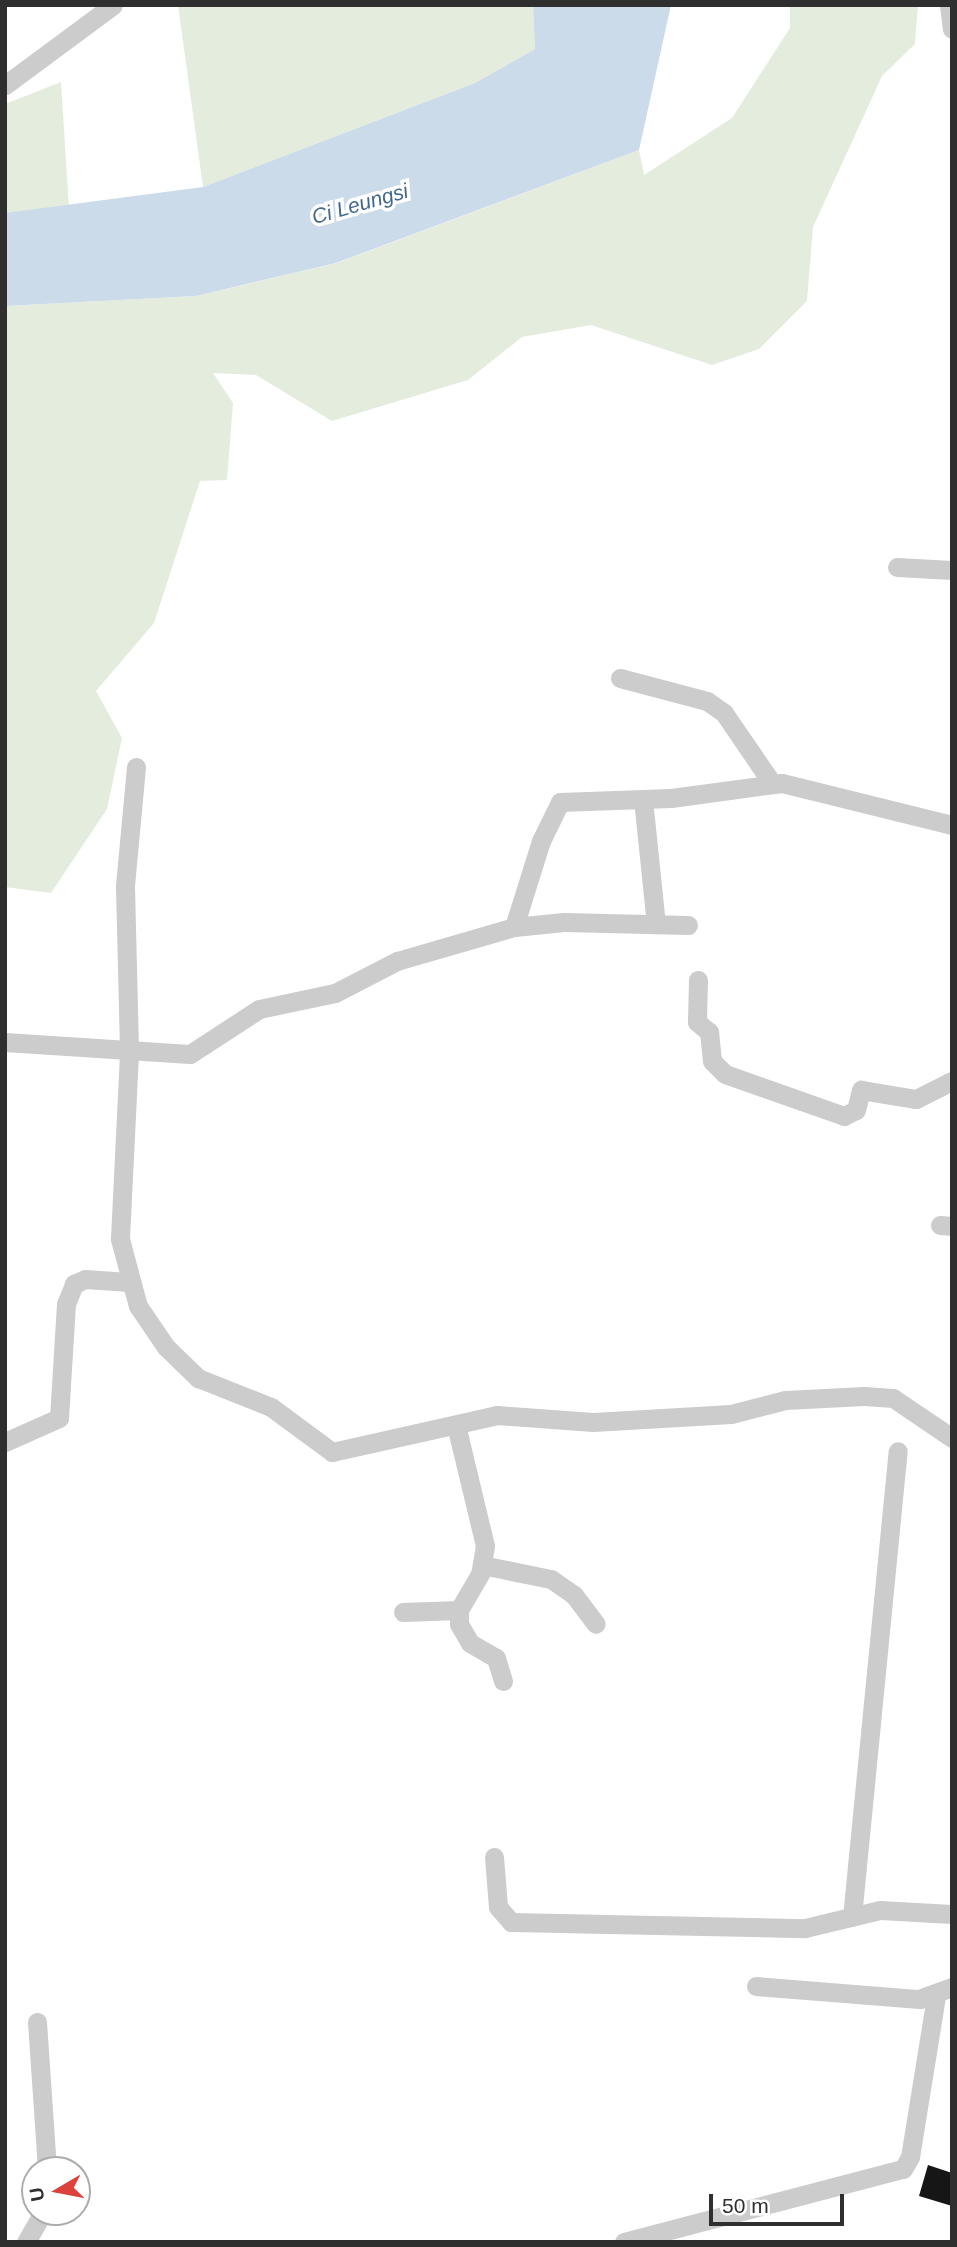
<!DOCTYPE html>
<html>
<head>
<meta charset="utf-8">
<style>
  body { margin:0 }
  #map { position:relative; width:957px; height:2247px; overflow:hidden; background:#fff; font-family:Arial,sans-serif }
  div>[style] { position:absolute }
  [style*='--x'] { left:calc(var(--x)*1px); top:calc(var(--y)*1px); width:calc(var(--w)*1px); rotate:calc(var(--a)*1deg) }
  .green>* { inset:0; background:#e4ecde }
  .water>* { inset:0; background:#cbdbea }
  .building>* { inset:0; background:#161616 }
  .minor>* { height:19px; margin:-9.5px; padding:0 9.5px; transform-origin:9.5px; border-radius:9.5px; background:#ccc }
  span { translate:-50% -50%; white-space:nowrap; text-align:center; line-height:1.15; -webkit-text-stroke:7px #fff; paint-order:stroke }
  .water-label { font-size:21px; color:#41688e; font-style:italic }
  .frame { position:absolute; inset:0; border:7px solid #2f2f2f; pointer-events:none }
  .north { position:absolute; left:21px; top:2156px; width:70px; height:70px; box-sizing:border-box; background:#fff; border:2px solid #acacac; border-radius:50%; rotate:260deg; font-size:19px; font-weight:700; line-height:28px; text-align:center; color:#2f2f2f }
  .north::after { content:''; display:block; margin:auto; width:24px; height:32px; background:#dd413b; clip-path:polygon(50% 0,100% 100%,50% 72%,0 100%) }
  .scale { position:absolute; left:709px; top:2194px; width:135px; height:32px; box-sizing:border-box; border:4px solid #2f2f2f; border-top:0; padding-left:9px; font-size:21px; line-height:24px; white-space:nowrap; color:#2f2f2f; -webkit-text-stroke:5px #fff; paint-order:stroke }
</style>
</head>
<body>
<div id="map">
  <div class="green">
    <i style="clip-path:polygon(178px 5px,533px 5px,535px 49px,475px 83px,203px 187px)"></i>
    <i style="clip-path:polygon(790px 5px,918px 5px,915px 44px,882px 76px,813px 227px,807px 301px,759px 349px,712px 365px,591px 325px,522px 337px,468px 380px,332px 421px,256px 375px,213px 373px,233px 403px,227px 480px,200px 481px,154px 623px,96px 691px,122px 738px,107px 809px,51px 893px,5px 887px,5px 306px,196px 296px,337px 263px,639px 150px,644px 175px,732px 118px,790px 28px)"></i>
    <i style="clip-path:polygon(61px 82px,69px 208px,5px 213px,5px 104px)"></i>
  </div>
  <div class="water">
    <i style="clip-path:polygon(533px 5px,671px 5px,639px 150px,336px 263px,196px 296px,5px 306px,5px 213px,203px 187px,475px 83px,535px 49px)"></i>
  </div>
  <div class="building">
    <i style="clip-path:polygon(928px 2165px,952px 2173px,952px 2206px,919px 2196px)"></i>
  </div>
  <div class="minor">
    <i style="--x:949;--y:5;--w:24;--a:83"></i>
    <i style="--x:5;--y:85;--w:134;--a:-36.5"></i>
    <i style="--x:897;--y:567;--w:55;--a:3.1"></i>
    <i style="--x:620;--y:678;--w:90;--a:14.8"></i>
    <i style="--x:707;--y:701;--w:21;--a:35"></i>
    <i style="--x:724;--y:713;--w:85;--a:55.6"></i>
    <i style="--x:136;--y:767;--w:120;--a:95.3"></i>
    <i style="--x:125;--y:886;--w:168;--a:88.6"></i>
    <i style="--x:129;--y:1054;--w:185;--a:92.8"></i>
    <i style="--x:120;--y:1239;--w:69;--a:75"></i>
    <i style="--x:138;--y:1306;--w:50;--a:55.7"></i>
    <i style="--x:166;--y:1347;--w:45;--a:44.1"></i>
    <i style="--x:198;--y:1378;--w:79;--a:21.7"></i>
    <i style="--x:271;--y:1407;--w:76;--a:36.4"></i>
    <i style="--x:332;--y:1452;--w:169;--a:-12.6"></i>
    <i style="--x:497;--y:1415;--w:96;--a:4.2"></i>
    <i style="--x:593;--y:1422;--w:138;--a:-3.3"></i>
    <i style="--x:731;--y:1414;--w:56;--a:-14.5"></i>
    <i style="--x:785;--y:1400;--w:79;--a:-2.9"></i>
    <i style="--x:864;--y:1396;--w:29;--a:4"></i>
    <i style="--x:893;--y:1398;--w:71;--a:34.1"></i>
    <i style="--x:643;--y:799;--w:126;--a:84.1"></i>
    <i style="--x:514;--y:927;--w:50;--a:-5.7"></i>
    <i style="--x:564;--y:922;--w:124;--a:1.4"></i>
    <i style="--x:698;--y:980;--w:42;--a:91.4"></i>
    <i style="--x:697;--y:1022;--w:16;--a:40"></i>
    <i style="--x:709;--y:1032;--w:29;--a:84"></i>
    <i style="--x:712;--y:1061;--w:18;--a:45"></i>
    <i style="--x:725;--y:1074;--w:126;--a:19.4"></i>
    <i style="--x:844;--y:1116;--w:13;--a:-27"></i>
    <i style="--x:856;--y:1110;--w:21;--a:-76"></i>
    <i style="--x:861;--y:1090;--w:56;--a:9.3"></i>
    <i style="--x:916;--y:1099;--w:40;--a:-26.6"></i>
    <i style="--x:5;--y:1042;--w:185;--a:3.7"></i>
    <i style="--x:190;--y:1054;--w:82;--a:-33.1"></i>
    <i style="--x:259;--y:1009;--w:78;--a:-11.9"></i>
    <i style="--x:335;--y:993;--w:70;--a:-27.3"></i>
    <i style="--x:397;--y:961;--w:122;--a:-16.2"></i>
    <i style="--x:514;--y:927;--w:90;--a:-72.6"></i>
    <i style="--x:541;--y:841;--w:43;--a:-64"></i>
    <i style="--x:560;--y:802;--w:111;--a:-2.1"></i>
    <i style="--x:671;--y:798;--w:112;--a:-7.7"></i>
    <i style="--x:782;--y:783;--w:175;--a:13.9"></i>
    <i style="--x:940;--y:1225;--w:12;--a:5"></i>
    <i style="--x:456;--y:1425;--w:124;--a:76.5"></i>
    <i style="--x:485;--y:1546;--w:28;--a:100"></i>
    <i style="--x:480;--y:1574;--w:42;--a:120.3"></i>
    <i style="--x:459;--y:1610;--w:14;--a:90"></i>
    <i style="--x:459;--y:1624;--w:22;--a:60"></i>
    <i style="--x:470;--y:1643;--w:30;--a:30"></i>
    <i style="--x:496;--y:1658;--w:24;--a:73"></i>
    <i style="--x:5;--y:1442;--w:59;--a:-24"></i>
    <i style="--x:59;--y:1418;--w:114;--a:-86.5"></i>
    <i style="--x:66;--y:1304;--w:22;--a:-68"></i>
    <i style="--x:74;--y:1284;--w:12;--a:-24"></i>
    <i style="--x:85;--y:1279;--w:44;--a:3.9"></i>
    <i style="--x:482;--y:1565;--w:70;--a:11.5"></i>
    <i style="--x:551;--y:1579;--w:28;--a:35"></i>
    <i style="--x:574;--y:1595;--w:36;--a:53"></i>
    <i style="--x:403;--y:1612;--w:56;--a:-2"></i>
    <i style="--x:494;--y:1857;--w:50;--a:85.4"></i>
    <i style="--x:498;--y:1907;--w:20;--a:49"></i>
    <i style="--x:511;--y:1922;--w:294;--a:1.2"></i>
    <i style="--x:805;--y:1928;--w:77;--a:-13.5"></i>
    <i style="--x:880;--y:1910;--w:72;--a:3.2"></i>
    <i style="--x:852;--y:1917;--w:468;--a:-84.4"></i>
    <i style="--x:756;--y:1986;--w:164;--a:4.6"></i>
    <i style="--x:919;--y:1999;--w:35;--a:-20"></i>
    <i style="--x:37;--y:2022;--w:148;--a:86.1"></i>
    <i style="--x:26;--y:2242;--w:34;--a:-60"></i>
    <i style="--x:624;--y:2242;--w:288;--a:-14.7"></i>
    <i style="--x:903;--y:2169;--w:14;--a:-60"></i>
    <i style="--x:910;--y:2157;--w:163;--a:-80.8"></i>
  </div>
  <div class="water-label">
    <span style="left:360px;top:204px;rotate:-16deg">Ci Leungsi</span>
  </div>
  <div class="frame"></div>
  <div class="north">U</div>
  <div class="scale">50 m</div>
</div>
</body>
</html>
